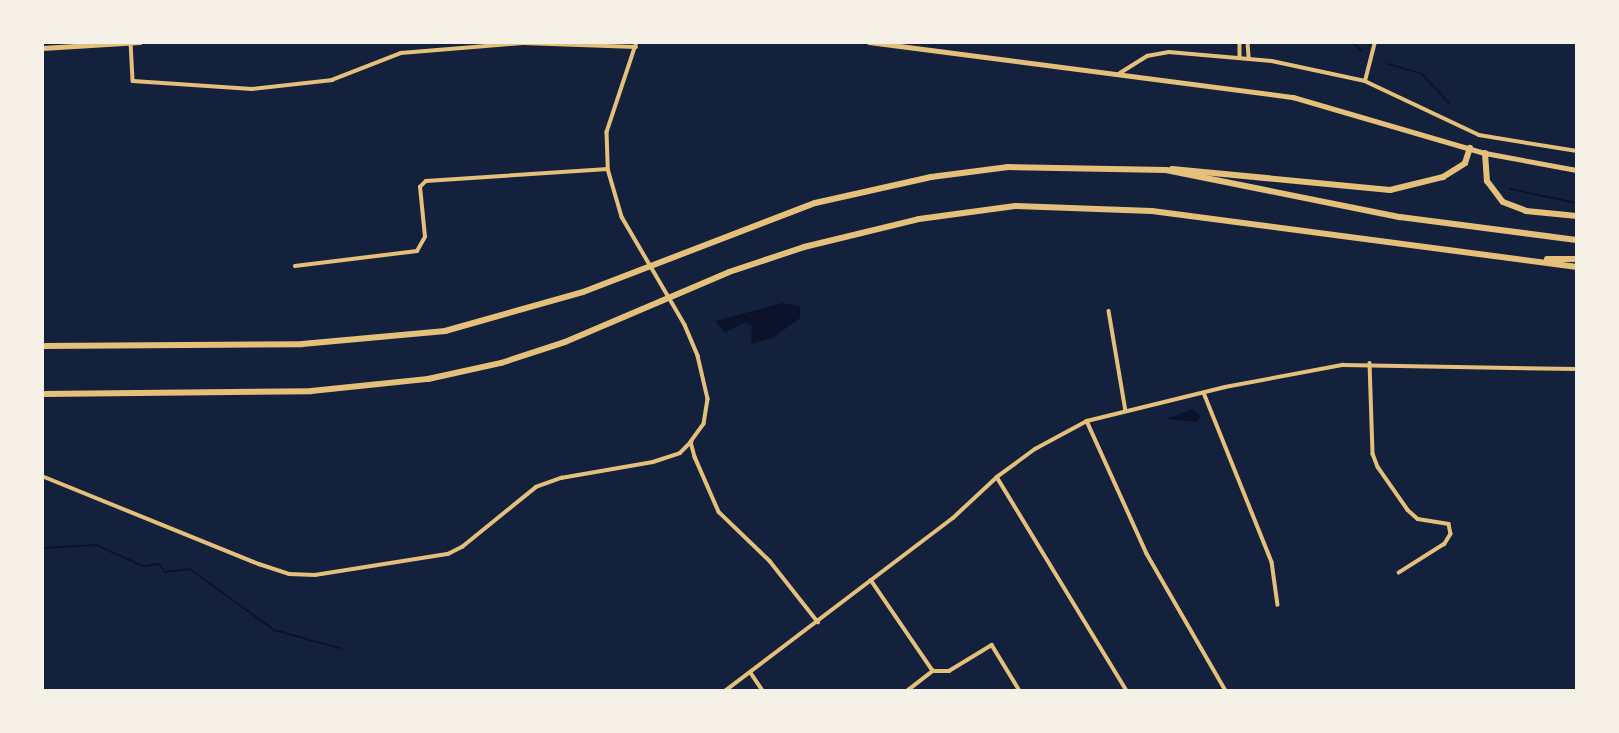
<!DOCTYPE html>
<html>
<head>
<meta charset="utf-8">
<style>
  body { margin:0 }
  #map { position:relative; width:1619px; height:733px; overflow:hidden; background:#14213d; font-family:Roboto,sans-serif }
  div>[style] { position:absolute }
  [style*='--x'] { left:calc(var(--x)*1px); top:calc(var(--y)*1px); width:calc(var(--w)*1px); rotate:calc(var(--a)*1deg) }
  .water>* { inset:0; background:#0b132b }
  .stream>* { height:2px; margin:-1px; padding:0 1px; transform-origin:1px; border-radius:1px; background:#0b132b }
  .minor>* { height:3.5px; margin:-1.75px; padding:0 1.75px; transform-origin:1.75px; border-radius:1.75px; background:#e5c07b }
  .tertiary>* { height:3.5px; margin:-1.75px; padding:0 1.75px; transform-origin:1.75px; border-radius:1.75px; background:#e5c07b }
  .secondary>* { height:4.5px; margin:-2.25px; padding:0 2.25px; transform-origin:2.25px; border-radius:2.25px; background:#e5c07b }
  .motorway>* { height:6px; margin:-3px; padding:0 3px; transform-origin:3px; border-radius:3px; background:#e5c07b }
  span { translate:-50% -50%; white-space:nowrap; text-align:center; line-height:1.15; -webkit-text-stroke:5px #f6f1e7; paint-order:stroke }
  .frame { position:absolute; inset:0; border:44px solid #f6f1e7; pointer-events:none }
</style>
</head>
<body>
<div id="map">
  <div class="water">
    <i style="clip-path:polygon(783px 303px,800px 306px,800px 318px,773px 338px,751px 344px,752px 326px,745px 322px,725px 333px,715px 321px)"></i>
    <i style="clip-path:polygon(1193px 409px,1201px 416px,1197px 422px,1166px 419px)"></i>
  </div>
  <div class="stream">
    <i style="--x:1353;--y:42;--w:12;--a:48"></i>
    <i style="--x:1388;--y:64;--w:35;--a:16"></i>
    <i style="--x:1422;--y:74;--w:40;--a:47"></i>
    <i style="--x:1510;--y:189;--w:68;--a:11.8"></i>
    <i style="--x:42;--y:548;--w:54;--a:-3.2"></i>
    <i style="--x:96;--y:545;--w:51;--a:24.1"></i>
    <i style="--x:143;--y:566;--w:16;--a:-7"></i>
    <i style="--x:159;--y:564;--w:10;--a:53"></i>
    <i style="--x:165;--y:572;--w:25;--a:-7"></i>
    <i style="--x:190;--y:569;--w:104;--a:36"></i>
    <i style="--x:274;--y:630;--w:68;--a:15.3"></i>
  </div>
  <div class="minor">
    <i style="--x:131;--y:42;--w:39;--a:87"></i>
    <i style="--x:133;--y:81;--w:119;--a:3.8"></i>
    <i style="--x:252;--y:89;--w:81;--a:-6.4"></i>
    <i style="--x:332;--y:80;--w:74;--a:-21.4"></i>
    <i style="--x:401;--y:53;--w:122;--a:-4.7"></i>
    <i style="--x:523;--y:43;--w:113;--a:2"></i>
    <i style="--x:1240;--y:42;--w:14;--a:90"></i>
    <i style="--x:1248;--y:42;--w:16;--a:86"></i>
    <i style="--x:1120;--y:73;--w:32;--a:-32"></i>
    <i style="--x:1147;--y:56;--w:22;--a:-10"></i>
    <i style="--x:1169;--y:52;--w:103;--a:5"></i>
    <i style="--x:1272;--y:61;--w:95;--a:12.1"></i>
    <i style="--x:1365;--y:81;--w:126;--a:25.3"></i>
    <i style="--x:1479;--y:135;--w:99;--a:9.3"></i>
    <i style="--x:1365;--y:81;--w:40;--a:-75.6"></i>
    <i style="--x:295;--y:266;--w:123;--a:-7"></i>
    <i style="--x:417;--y:251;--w:16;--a:-60"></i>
    <i style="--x:425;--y:237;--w:50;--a:-95.7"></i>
    <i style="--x:420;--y:187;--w:8;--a:-45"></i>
    <i style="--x:426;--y:181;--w:182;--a:-3.8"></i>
    <i style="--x:1109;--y:311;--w:101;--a:80.4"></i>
    <i style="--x:1370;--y:363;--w:91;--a:88.1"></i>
    <i style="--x:1373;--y:454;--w:14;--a:69"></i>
    <i style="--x:1378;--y:467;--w:52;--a:55.1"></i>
    <i style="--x:1408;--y:510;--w:13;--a:42"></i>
    <i style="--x:1418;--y:519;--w:31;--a:9"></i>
    <i style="--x:1449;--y:524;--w:10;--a:79"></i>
    <i style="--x:1451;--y:534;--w:12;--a:121"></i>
    <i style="--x:1445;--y:544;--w:54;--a:147.8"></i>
    <i style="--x:1204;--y:393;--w:182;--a:68.1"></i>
    <i style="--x:1272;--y:562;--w:43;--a:82.1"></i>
    <i style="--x:1087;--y:421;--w:146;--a:65.7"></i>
    <i style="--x:1147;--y:554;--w:158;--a:60"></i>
    <i style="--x:42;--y:476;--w:234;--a:22.1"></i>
    <i style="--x:259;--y:564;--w:32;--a:18"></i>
    <i style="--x:289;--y:574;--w:26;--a:2"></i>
    <i style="--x:315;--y:575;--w:135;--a:-9"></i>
    <i style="--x:448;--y:554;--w:16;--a:-27"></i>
    <i style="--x:462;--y:547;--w:95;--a:-39"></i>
    <i style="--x:536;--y:487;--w:27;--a:-20"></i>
    <i style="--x:561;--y:478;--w:93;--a:-9.9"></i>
    <i style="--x:653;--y:462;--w:28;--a:-18"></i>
    <i style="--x:680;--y:453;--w:16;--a:-45"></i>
    <i style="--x:997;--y:477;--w:250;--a:58.7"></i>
    <i style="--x:871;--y:580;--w:110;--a:55.7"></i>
    <i style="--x:751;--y:673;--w:22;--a:56"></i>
    <i style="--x:907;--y:691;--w:33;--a:-38"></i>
    <i style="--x:933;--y:671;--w:16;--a:0"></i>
    <i style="--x:949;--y:671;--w:50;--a:-31.2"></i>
    <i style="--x:992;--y:645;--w:54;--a:58.7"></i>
  </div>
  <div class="tertiary">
    <i style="--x:637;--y:42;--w:95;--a:108.4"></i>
    <i style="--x:607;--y:132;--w:37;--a:88"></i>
    <i style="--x:608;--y:169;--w:50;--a:73.7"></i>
    <i style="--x:622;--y:217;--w:125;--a:59.7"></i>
    <i style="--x:685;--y:325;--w:34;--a:67"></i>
    <i style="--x:698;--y:356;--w:44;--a:76.9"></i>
    <i style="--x:708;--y:399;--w:25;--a:99"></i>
    <i style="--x:704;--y:424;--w:22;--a:126"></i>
    <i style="--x:691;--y:442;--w:16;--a:75"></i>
    <i style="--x:695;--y:457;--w:60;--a:66.4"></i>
    <i style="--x:719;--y:512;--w:71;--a:43.9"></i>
    <i style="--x:770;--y:561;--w:78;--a:51.8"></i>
    <i style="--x:725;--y:691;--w:286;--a:-37.2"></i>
    <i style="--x:953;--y:518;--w:60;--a:-43"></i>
    <i style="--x:997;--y:477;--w:47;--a:-36.4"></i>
    <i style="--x:1035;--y:449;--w:59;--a:-28.3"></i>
    <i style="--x:1087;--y:421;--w:142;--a:-13.8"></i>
    <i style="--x:1225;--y:387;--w:120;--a:-10.6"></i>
    <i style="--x:1343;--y:365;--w:234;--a:1"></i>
  </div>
  <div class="secondary">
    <i style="--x:869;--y:42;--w:428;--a:7.4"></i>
    <i style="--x:1293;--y:97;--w:200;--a:16.3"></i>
    <i style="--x:1485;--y:153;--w:94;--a:10.5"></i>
    <i style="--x:42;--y:48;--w:98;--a:-3.5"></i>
  </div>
  <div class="motorway">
    <i style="--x:1485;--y:153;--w:28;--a:86"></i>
    <i style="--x:1487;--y:181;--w:26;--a:53"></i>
    <i style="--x:1503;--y:202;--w:25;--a:21"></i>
    <i style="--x:1526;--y:211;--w:51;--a:5.6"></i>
    <i style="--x:1172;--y:169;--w:219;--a:5.5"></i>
    <i style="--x:1390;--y:190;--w:55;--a:-13.8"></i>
    <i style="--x:1443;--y:177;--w:26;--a:-32"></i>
    <i style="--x:1465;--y:163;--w:16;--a:-72"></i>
    <i style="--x:1547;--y:259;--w:30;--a:0"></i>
    <i style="--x:42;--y:346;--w:260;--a:-0.4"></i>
    <i style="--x:302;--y:344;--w:144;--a:-5.2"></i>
    <i style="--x:445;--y:331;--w:143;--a:-15.8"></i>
    <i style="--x:583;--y:292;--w:248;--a:-21"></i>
    <i style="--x:815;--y:203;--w:119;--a:-12.6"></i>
    <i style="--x:931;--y:177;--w:78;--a:-7.4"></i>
    <i style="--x:1008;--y:167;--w:158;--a:1.1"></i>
    <i style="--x:1166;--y:170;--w:239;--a:11.4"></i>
    <i style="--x:1400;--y:217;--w:178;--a:7.4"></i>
    <i style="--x:42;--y:394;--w:269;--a:-0.6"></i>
    <i style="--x:311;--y:391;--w:118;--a:-5.9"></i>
    <i style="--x:428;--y:379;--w:75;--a:-12.4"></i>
    <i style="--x:501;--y:363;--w:67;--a:-18.2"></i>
    <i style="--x:565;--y:342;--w:178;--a:-23.1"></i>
    <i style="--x:729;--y:272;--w:79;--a:-18.4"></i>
    <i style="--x:804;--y:247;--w:118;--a:-13.7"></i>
    <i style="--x:919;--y:219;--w:97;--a:-7.7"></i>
    <i style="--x:1015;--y:206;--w:137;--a:2.1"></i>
    <i style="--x:1152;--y:211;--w:429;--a:7.5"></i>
  </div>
  <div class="frame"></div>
</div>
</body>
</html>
